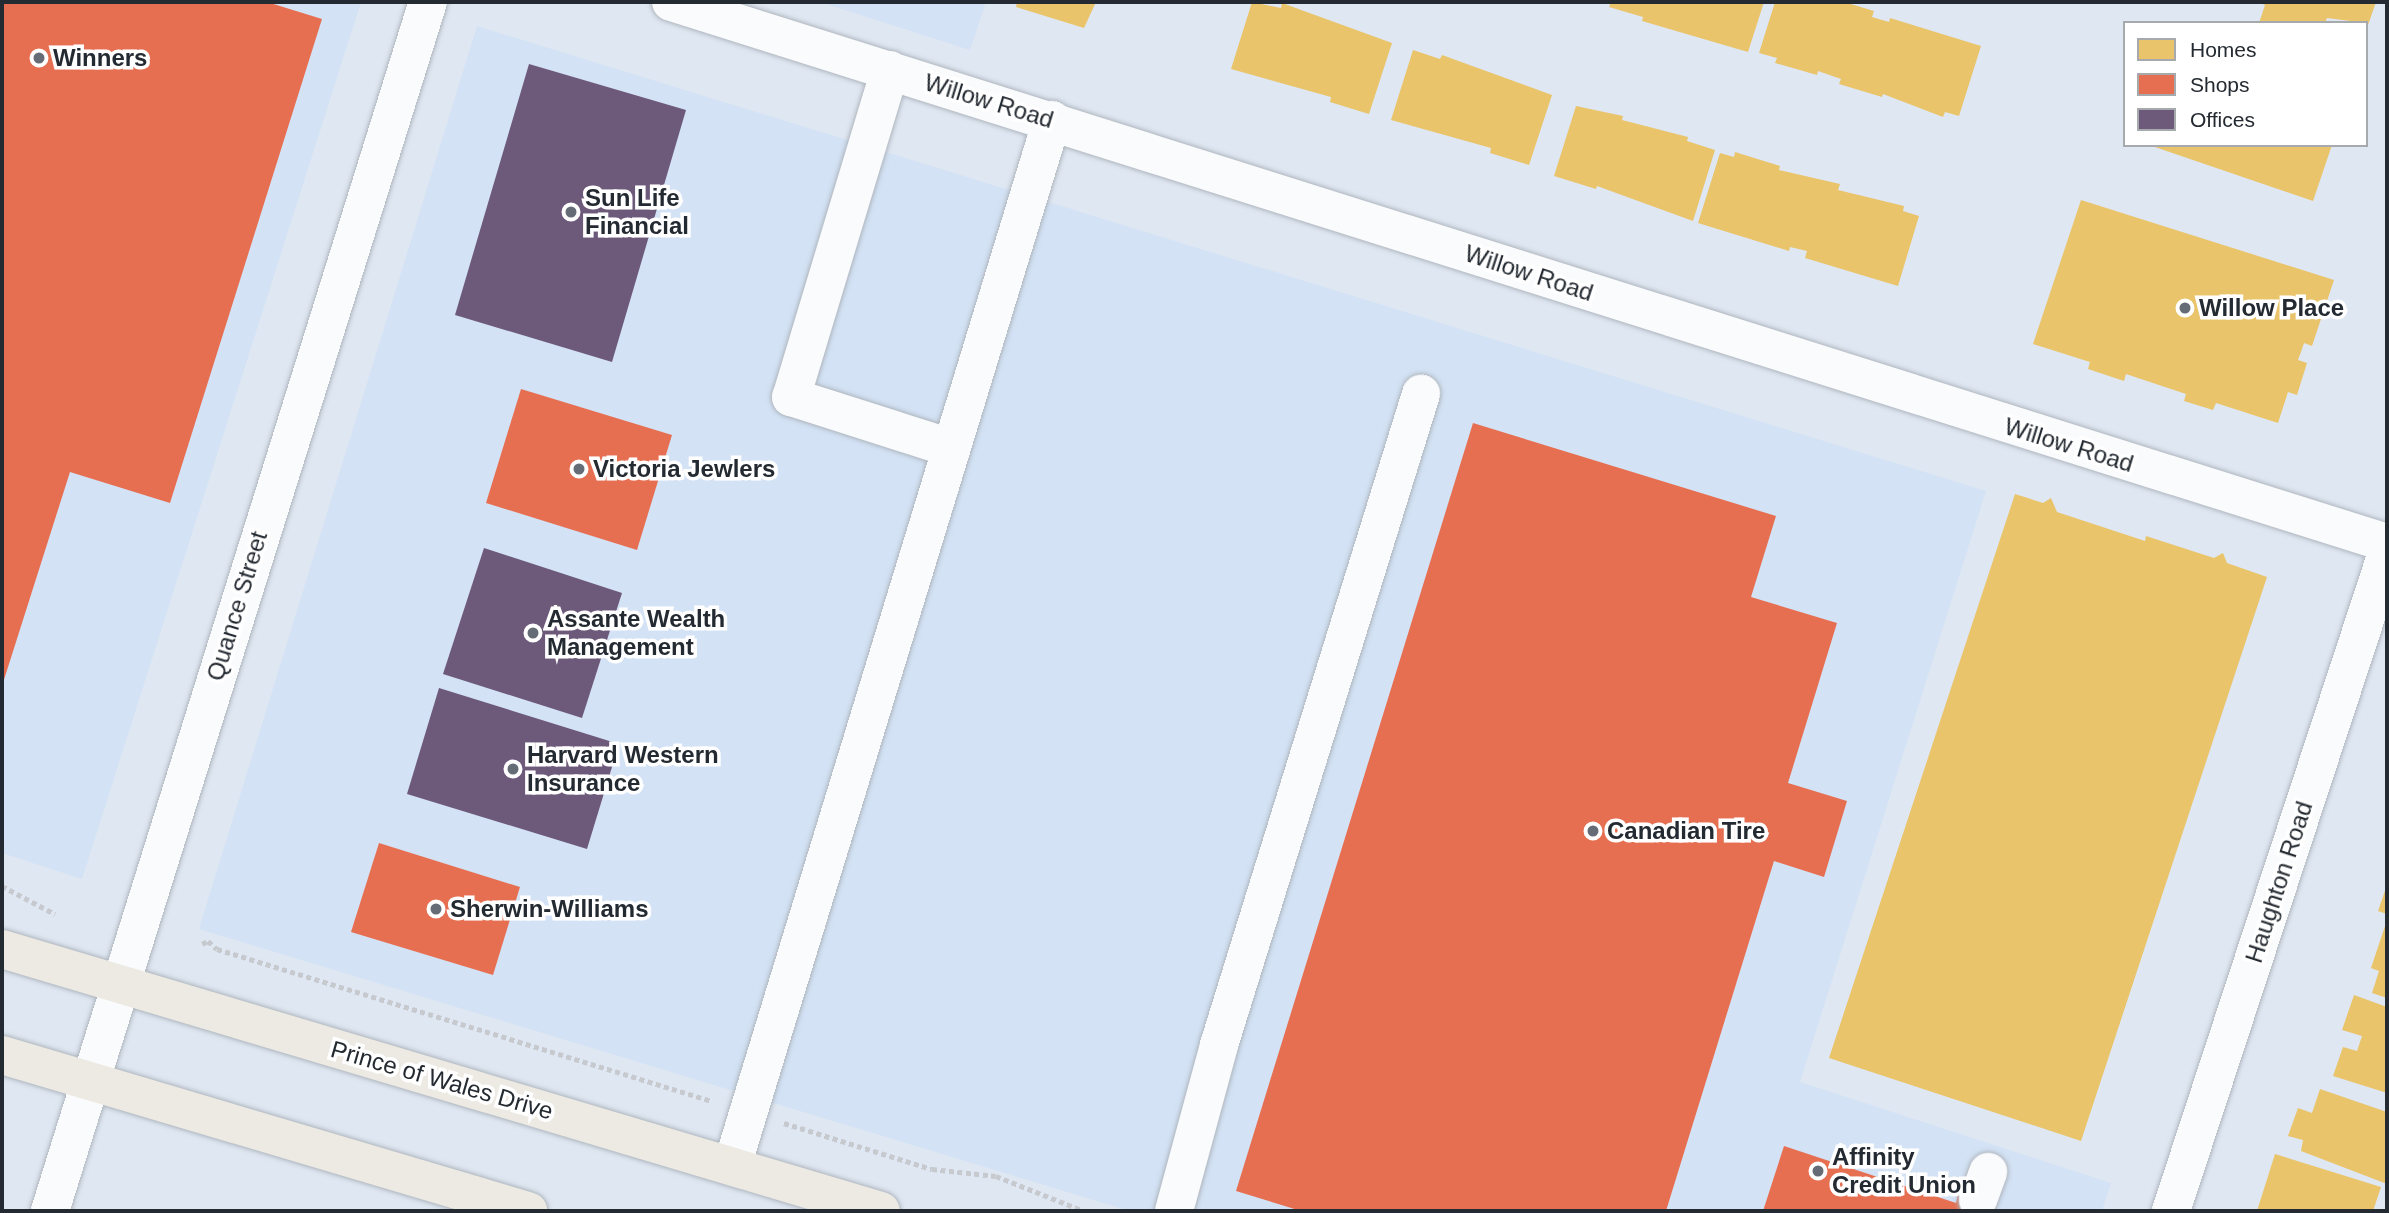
<!DOCTYPE html>
<html>
<head>
<meta charset="utf-8">
<style>
  body { margin:0 }
  #map { position:relative; width:2389px; height:1213px; overflow:hidden; background:#dfe7f2; font-family:Arial,sans-serif }
  div>[style] { position:absolute }
  [style*='--x'] { left:calc(var(--x)*1px); top:calc(var(--y)*1px); width:calc(var(--w)*1px); rotate:calc(var(--a)*1deg) }
  .built>* { inset:0; background:#d3e2f5 }
  .homes>* { inset:0; background:#e9c46a }
  .shops>* { inset:0; background:#e76f51 }
  .offices>* { inset:0; background:#6d597a }
  .path>* { height:4.5px; margin-top:-2.25px; transform-origin:0; background:repeating-linear-gradient(90deg,#c6c9cd 0 5px,transparent 0 8.5px) }
  .roads { filter:drop-shadow(0 0 2px #afb6be) drop-shadow(0 0 2px #afb6be) }
  .minor>* { height:38px; margin:-19px; padding:0 19px; transform-origin:19px; border-radius:19px; background:#fafbfd }
  .major>* { height:38px; margin:-19px; padding:0 19px; transform-origin:19px; border-radius:19px; background:#edeae4 }
  .dots>* { width:19px; height:19px; translate:-50% -50%; box-sizing:border-box; border:4px solid #fff; border-radius:50% }
  span { translate:-50% -50%; white-space:nowrap; text-align:center; line-height:1.15; -webkit-text-stroke:7px #fff; paint-order:stroke }
  .poi-label { font-size:24px; color:#242a31; font-weight:700 }
  .left { translate:0 -50%; text-align:left }
  .street-label { font-size:24px; color:#242a31 }
  .frame { position:absolute; inset:0; border:4px solid #242a31; pointer-events:none }
  .legend { position:absolute; left:2123px; top:21px; width:245px; height:126px; box-sizing:border-box; background:#fff; border:2px solid #a7aaad; margin:0; padding:9px 12px; list-style:none; font-size:21px; color:#242a31 }
  .legend li { display:flex; align-items:center; gap:14px; height:35px }
  .legend b { width:35px; border:2px solid #a7aaad }
</style>
</head>
<body>
<div id="map">
  <div class="built">
    <i style="clip-path:polygon(2px 2px,361px 2px,82px 879px,2px 853px)"></i>
    <i style="clip-path:polygon(820px 2px,986px 2px,970px 50px)"></i>
    <i style="clip-path:polygon(477px 26px,1986px 491px,1800px 1082px,2111px 1183px,2102px 1211px,1130px 1211px,199px 929px)"></i>
  </div>
  <div class="homes">
    <i style="clip-path:polygon(1017px 2px,1096px 2px,1084px 28px,1016px 7px)"></i>
    <i style="clip-path:polygon(1252px 2px,1281px 8px,1282px 3px,1392px 43px,1369px 114px,1330px 102px,1331px 97px,1231px 69px)"></i>
    <i style="clip-path:polygon(1611px 2px,1764px 2px,1748px 52px,1642px 21px,1643px 17px,1609px 7px)"></i>
    <i style="clip-path:polygon(1775px 2px,1844px 2px,1874px 11px,1872px 17px,1889px 22px,1890px 18px,1981px 46px,1959px 116px,1945px 112px,1943px 117px,1883px 94px,1882px 97px,1839px 84px,1841px 79px,1818px 71px,1817px 75px,1775px 63px,1777px 58px,1759px 53px)"></i>
    <i style="clip-path:polygon(2258px 2px,2376px 2px,2367px 28px,2366px 23px,2327px 18px,2325px 23px,2259px 23px,2265px 5px)"></i>
    <i style="clip-path:polygon(1413px 50px,1440px 59px,1442px 55px,1552px 95px,1529px 165px,1490px 153px,1491px 148px,1391px 120px)"></i>
    <i style="clip-path:polygon(1576px 106px,1623px 116px,1622px 120px,1688px 137px,1687px 141px,1715px 150px,1693px 221px,1597px 186px,1596px 189px,1554px 176px)"></i>
    <i style="clip-path:polygon(2149px 145px,2332px 145px,2313px 201px)"></i>
    <i style="clip-path:polygon(1735px 152px,1780px 166px,1779px 170px,1840px 184px,1838px 190px,1904px 206px,1903px 211px,1919px 216px,1898px 286px,1805px 258px,1807px 251px,1790px 247px,1789px 251px,1698px 223px,1720px 153px,1734px 157px)"></i>
    <i style="clip-path:polygon(2081px 200px,2334px 280px,2312px 346px,2304px 343px,2301px 352px,2298px 360px,2307px 363px,2297px 395px,2288px 392px,2278px 423px,2216px 403px,2213px 410px,2184px 401px,2186px 394px,2126px 374px,2124px 381px,2088px 369px,2090px 362px,2033px 344px)"></i>
    <i style="clip-path:polygon(2015px 494px,2043px 503px,2051px 498px,2057px 512px,2145px 541px,2146px 536px,2214px 558px,2223px 553px,2227px 563px,2267px 577px,2081px 1141px,1829px 1058px)"></i>
    <i style="clip-path:polygon(2387px 885px,2387px 914px,2378px 911px)"></i>
    <i style="clip-path:polygon(2387px 920px,2387px 998px,2372px 993px,2379px 971px,2371px 968px)"></i>
    <i style="clip-path:polygon(2354px 995px,2387px 1007px,2387px 1093px,2333px 1076px,2343px 1047px,2357px 1051px,2362px 1036px,2342px 1030px)"></i>
    <i style="clip-path:polygon(2320px 1089px,2387px 1112px,2387px 1184px,2301px 1151px,2303px 1140px,2288px 1136px,2298px 1108px,2312px 1113px)"></i>
    <i style="clip-path:polygon(2275px 1154px,2381px 1187px,2373px 1211px,2257px 1211px)"></i>
  </div>
  <div class="shops">
    <i style="clip-path:polygon(2px 2px,267px 2px,322px 19px,170px 503px,70px 472px,2px 686px)"></i>
    <i style="clip-path:polygon(521px 389px,672px 435px,637px 550px,486px 503px)"></i>
    <i style="clip-path:polygon(1473px 423px,1776px 516px,1751px 597px,1837px 623px,1788px 783px,1847px 801px,1824px 877px,1774px 861px,1666px 1211px,1301px 1211px,1236px 1191px)"></i>
    <i style="clip-path:polygon(379px 843px,520px 887px,493px 975px,351px 932px)"></i>
    <i style="clip-path:polygon(1784px 1146px,1956px 1203px,1958px 1195px,1986px 1204px,1984px 1211px,1763px 1211px)"></i>
  </div>
  <div class="offices">
    <i style="clip-path:polygon(529px 64px,686px 110px,612px 362px,455px 315px)"></i>
    <i style="clip-path:polygon(484px 548px,622px 593px,582px 718px,443px 674px)"></i>
    <i style="clip-path:polygon(439px 688px,619px 744px,587px 849px,407px 794px)"></i>
  </div>
  <div class="path">
    <i style="--x:2;--y:886;--w:60;--a:27.8"></i>
    <i style="--x:202;--y:944;--w:7;--a:-27"></i>
    <i style="--x:208;--y:941;--w:12;--a:42"></i>
    <i style="--x:217;--y:949;--w:518;--a:17.07"></i>
    <i style="--x:784;--y:1123;--w:155;--a:17.3"></i>
    <i style="--x:932;--y:1169;--w:64;--a:6.2"></i>
    <i style="--x:996;--y:1176;--w:95;--a:21.7"></i>
  </div>
  <div class="roads">
    <div class="minor">
      <i style="--x:671;--y:2;--w:1799;--a:17.5"></i>
      <i style="--x:890;--y:70;--w:342;--a:106.8"></i>
      <i style="--x:791;--y:397;--w:168;--a:17.7"></i>
      <i style="--x:732;--y:1166;--w:1094;--a:-72.99"></i>
      <i style="--x:1978;--y:1200;--w:30;--a:-70"></i>
      <i style="--x:50;--y:1211;--w:1267;--a:-72.64"></i>
      <i style="--x:1174;--y:1211;--w:172;--a:-74.8"></i>
      <i style="--x:1219;--y:1045;--w:682;--a:-72.76"></i>
      <i style="--x:2171;--y:1211;--w:693;--a:-71.83"></i>
    </div>
    <div class="major">
      <i style="--x:2;--y:949;--w:917;--a:16.6"></i>
      <i style="--x:2;--y:1055;--w:549;--a:16.52"></i>
    </div>
  </div>
  <div class="dots">
    <i style="left:39px;top:58px;background:#656c75"></i>
    <i style="left:571px;top:212px;background:#656c75"></i>
    <i style="left:2185px;top:308px;background:#656c75"></i>
    <i style="left:579px;top:469px;background:#656c75"></i>
    <i style="left:533px;top:633px;background:#656c75"></i>
    <i style="left:513px;top:769px;background:#656c75"></i>
    <i style="left:1593px;top:831px;background:#656c75"></i>
    <i style="left:436px;top:909px;background:#656c75"></i>
    <i style="left:1818px;top:1171px;background:#656c75"></i>
  </div>
  <div class="poi-label">
    <span class="left" style="left:53px;top:58px">Winners</span>
    <span class="left" style="left:585px;top:212px">Sun Life<br>Financial</span>
    <span class="left" style="left:2199px;top:308px">Willow Place</span>
    <span class="left" style="left:593px;top:469px">Victoria Jewlers</span>
    <span class="left" style="left:547px;top:633px">Assante Wealth<br>Management</span>
    <span class="left" style="left:527px;top:769px">Harvard Western<br>Insurance</span>
    <span class="left" style="left:1607px;top:831px">Canadian Tire</span>
    <span class="left" style="left:450px;top:909px">Sherwin-Williams</span>
    <span class="left" style="left:1832px;top:1171px">Affinity<br>Credit Union</span>
  </div>
  <div class="street-label">
    <span style="left:989px;top:101px;rotate:17deg">Willow Road</span>
    <span style="left:1529px;top:273px;rotate:18deg">Willow Road</span>
    <span style="left:2069px;top:445px;rotate:17deg">Willow Road</span>
    <span style="left:237px;top:606px;rotate:-73deg">Quance Street</span>
    <span style="left:2279px;top:882px;rotate:-72deg">Haughton Road</span>
    <span style="left:442px;top:1080px;rotate:16deg">Prince of Wales Drive</span>
  </div>
  <div class="frame"></div>
  <ul class="legend">
  <li><b style="height:19px;background:#e9c46a"></b>Homes</li>
  <li><b style="height:19px;background:#e76f51"></b>Shops</li>
  <li><b style="height:19px;background:#6d597a"></b>Offices</li>
  </ul>
</div>
</body>
</html>
